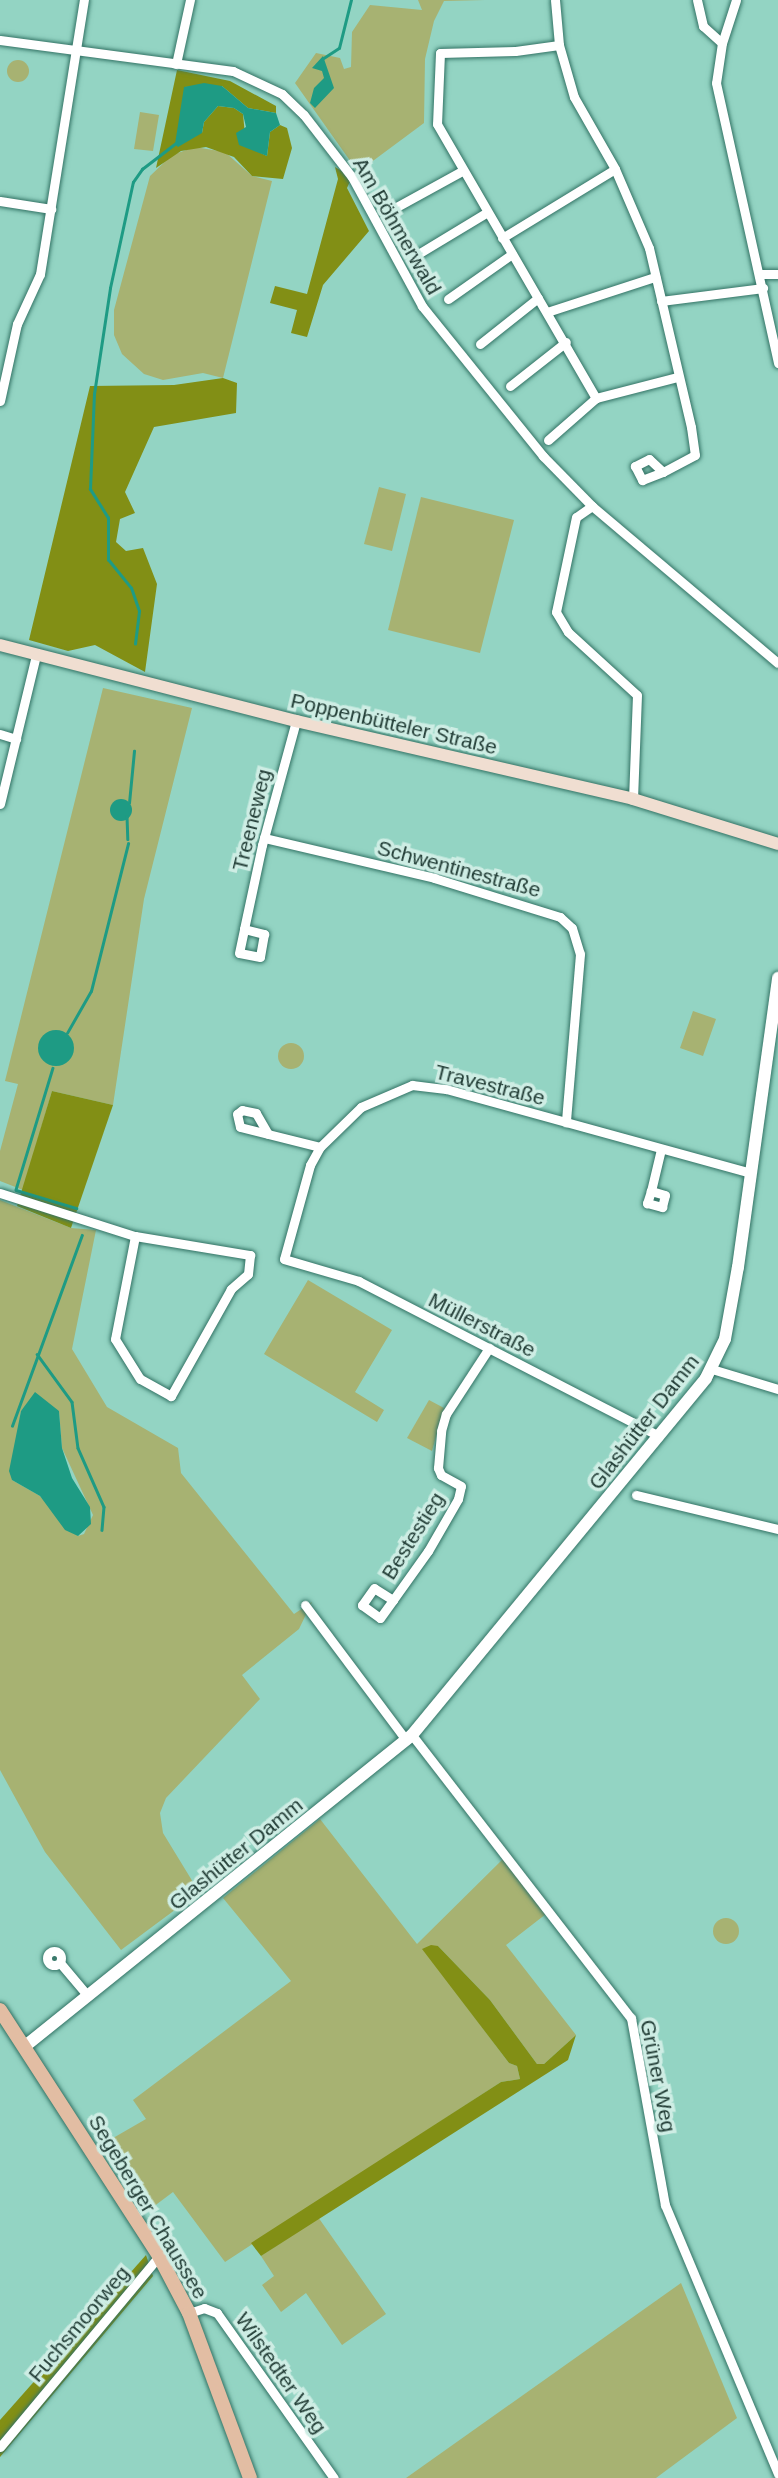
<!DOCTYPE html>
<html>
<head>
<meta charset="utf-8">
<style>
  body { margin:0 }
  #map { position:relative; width:778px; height:2478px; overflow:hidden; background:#93d4c3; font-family:Arial,sans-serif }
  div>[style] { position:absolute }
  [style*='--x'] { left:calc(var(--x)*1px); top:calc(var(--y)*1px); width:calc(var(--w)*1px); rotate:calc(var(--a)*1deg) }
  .green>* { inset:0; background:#a7b272 }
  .round { border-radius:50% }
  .forest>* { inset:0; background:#828f15 }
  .water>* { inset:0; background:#1e9b84 }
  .stream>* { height:2.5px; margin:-1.25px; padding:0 1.25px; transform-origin:1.25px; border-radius:1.25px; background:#1e9b84 }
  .roads { filter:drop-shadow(0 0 2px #337365) drop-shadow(0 0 2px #337365) }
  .minor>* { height:9px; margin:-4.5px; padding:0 4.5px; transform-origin:4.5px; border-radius:4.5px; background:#fff }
  .minor>.ring { margin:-4.5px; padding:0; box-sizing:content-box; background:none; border:9px solid #fff; border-radius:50% }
  .tertiary>* { height:12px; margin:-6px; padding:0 6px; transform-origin:6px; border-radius:6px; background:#fff }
  .secondary>* { height:12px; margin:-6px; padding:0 6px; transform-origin:6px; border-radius:6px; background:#f0ded1 }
  .primary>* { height:14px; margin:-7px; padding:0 7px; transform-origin:7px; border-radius:7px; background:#e2bda3 }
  span { translate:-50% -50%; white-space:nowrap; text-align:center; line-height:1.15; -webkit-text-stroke:7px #ceede4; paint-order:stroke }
  .street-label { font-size:21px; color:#223d36 }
</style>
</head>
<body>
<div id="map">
  <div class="green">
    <i style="clip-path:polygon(418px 0,485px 0,444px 1px,434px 21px,425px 59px,424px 123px,358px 172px,295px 83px,316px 53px,340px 58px,344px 69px,351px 67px,352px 32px,370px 5px,422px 10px)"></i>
    <i class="round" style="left:7px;top:60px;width:22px;height:22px"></i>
    <i style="clip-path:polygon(140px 112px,159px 115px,153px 151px,134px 149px)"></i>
    <i style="clip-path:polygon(195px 147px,225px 152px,252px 176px,272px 181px,223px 378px,203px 373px,163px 380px,144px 374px,122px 354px,114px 335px,114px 310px,150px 176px,172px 155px)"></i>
    <i style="clip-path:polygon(379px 487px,406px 494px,392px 551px,364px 544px)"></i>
    <i style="clip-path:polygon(421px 497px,514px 520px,480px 653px,388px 630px)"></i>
    <i style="clip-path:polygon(103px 688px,192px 708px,144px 899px,113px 1105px,52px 1091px,23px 1190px,0 1181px,0 1151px,18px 1084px,5px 1081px)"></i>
    <i style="clip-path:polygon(693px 1011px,716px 1019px,703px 1056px,680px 1048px)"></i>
    <i class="round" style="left:278px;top:1043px;width:26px;height:26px"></i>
    <i style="clip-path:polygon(evenodd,0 1200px,71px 1228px,96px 1230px,72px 1349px,107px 1407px,178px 1448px,181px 1473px,294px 1614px,312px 1602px,299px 1629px,242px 1675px,260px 1699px,166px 1798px,160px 1813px,163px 1833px,199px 1892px,121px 1950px,45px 1852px,0 1770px,0 1200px,29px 1404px,59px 1411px,62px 1448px,93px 1515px,84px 1534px,78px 1536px,40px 1496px,12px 1480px,21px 1411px,29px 1404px)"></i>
    <i style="clip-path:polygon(308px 1280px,392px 1330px,355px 1392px,384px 1410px,377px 1422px,264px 1354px)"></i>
    <i style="clip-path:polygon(429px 1400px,444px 1408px,432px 1451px,407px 1438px)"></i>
    <i style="clip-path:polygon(320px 1819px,417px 1944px,504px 1858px,546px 1914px,506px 1945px,576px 2035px,544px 2064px,537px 2064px,490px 2000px,438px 1946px,423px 1949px,509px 2063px,517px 2066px,520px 2079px,501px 2082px,225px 2262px,173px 2192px,145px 2213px,101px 2145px,146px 2119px,133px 2100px,291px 1981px,223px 1898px)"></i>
    <i class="round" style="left:713px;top:1918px;width:26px;height:26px"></i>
    <i style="clip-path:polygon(318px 2217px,386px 2314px,342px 2345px,306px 2293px,281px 2312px,262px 2285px,274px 2276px,261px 2256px)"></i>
    <i style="clip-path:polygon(681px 2283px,737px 2418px,656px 2478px,406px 2478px)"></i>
  </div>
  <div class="forest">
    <i style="clip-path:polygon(177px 70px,230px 81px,276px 106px,276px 113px,248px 108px,222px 86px,184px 87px,202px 133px,204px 122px,218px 106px,234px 108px,243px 114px,246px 146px,267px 156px,270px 132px,280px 125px,287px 128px,292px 148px,283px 179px,252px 176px,234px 157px,206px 147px,181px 151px,156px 168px)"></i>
    <i style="clip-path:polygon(335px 167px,352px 177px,347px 188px,369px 231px,323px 285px,307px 337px,291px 333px,297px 310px,270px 303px,275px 286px,307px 294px,338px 179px)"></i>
    <i style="clip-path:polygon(223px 378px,237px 383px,236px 413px,154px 427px,125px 492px,135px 513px,120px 519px,116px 542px,126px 551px,143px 548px,157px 584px,145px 672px,95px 645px,68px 651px,29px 640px,90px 386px,174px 385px)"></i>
    <i style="clip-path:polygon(52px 1091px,113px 1105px,71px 1228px,17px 1206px)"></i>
    <i style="clip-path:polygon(431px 1945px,438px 1946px,490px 2000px,537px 2064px,544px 2064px,576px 2035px,568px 2060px,261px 2256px,251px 2243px,501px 2082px,520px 2079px,517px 2066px,509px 2063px,422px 1949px)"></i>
    <i style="clip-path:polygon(146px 2255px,153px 2276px,0 2457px,0 2420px)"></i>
  </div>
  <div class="water">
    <i style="clip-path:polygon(323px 56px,334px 88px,315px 108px,310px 103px,314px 88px,324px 78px,322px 71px,312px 68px)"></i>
    <i style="clip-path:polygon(204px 83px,222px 86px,248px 108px,276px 113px,280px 125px,270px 132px,267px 156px,239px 145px,236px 133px,246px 127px,243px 114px,234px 108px,218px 106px,204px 122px,202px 133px,178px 147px,175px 144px,184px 87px)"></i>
    <i class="round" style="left:110px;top:799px;width:22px;height:22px"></i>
    <i class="round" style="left:38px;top:1030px;width:36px;height:36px"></i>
    <i style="clip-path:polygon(35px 1392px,59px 1411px,62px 1448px,72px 1478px,90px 1507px,91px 1524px,78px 1536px,65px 1530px,40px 1496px,12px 1480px,9px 1471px,21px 1411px)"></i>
  </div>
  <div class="stream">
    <i style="--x:322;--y:59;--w:20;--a:-33"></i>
    <i style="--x:339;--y:48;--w:49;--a:-76"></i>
    <i style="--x:135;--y:644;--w:33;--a:-83"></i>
    <i style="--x:139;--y:611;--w:24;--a:-109"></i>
    <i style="--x:131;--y:588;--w:36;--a:-129"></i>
    <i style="--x:108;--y:560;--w:42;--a:-90"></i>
    <i style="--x:108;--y:518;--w:34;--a:-122"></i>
    <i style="--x:90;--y:489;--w:95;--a:-87.6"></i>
    <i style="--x:94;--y:394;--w:107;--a:-81.4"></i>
    <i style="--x:110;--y:288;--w:108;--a:-77.8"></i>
    <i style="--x:133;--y:182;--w:16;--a:-55"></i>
    <i style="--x:142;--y:169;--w:43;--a:-37.4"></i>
    <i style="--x:129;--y:803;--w:52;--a:-84.5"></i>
    <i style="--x:127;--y:816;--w:23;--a:88"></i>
    <i style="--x:67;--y:1033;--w:48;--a:-60.3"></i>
    <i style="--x:91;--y:991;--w:152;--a:-75.9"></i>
    <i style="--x:53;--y:1068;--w:127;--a:106.9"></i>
    <i style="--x:16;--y:1190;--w:63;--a:16.7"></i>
    <i style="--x:37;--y:1354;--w:59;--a:53.9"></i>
    <i style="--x:72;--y:1402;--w:46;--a:82.6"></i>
    <i style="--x:78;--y:1448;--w:64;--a:66.2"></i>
    <i style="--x:104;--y:1507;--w:23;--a:95"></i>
    <i style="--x:12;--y:1426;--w:203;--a:-69.9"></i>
  </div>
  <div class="roads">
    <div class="minor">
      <i style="--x:555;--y:0;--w:45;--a:84.9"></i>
      <i style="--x:559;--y:45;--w:54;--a:73.9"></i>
      <i style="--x:574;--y:97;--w:83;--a:60.3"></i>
      <i style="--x:615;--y:169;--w:86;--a:66.7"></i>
      <i style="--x:649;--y:248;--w:184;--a:76.8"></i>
      <i style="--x:691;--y:427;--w:28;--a:82"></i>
      <i style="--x:695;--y:455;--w:36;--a:152"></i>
      <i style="--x:663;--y:472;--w:19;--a:-137"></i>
      <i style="--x:649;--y:459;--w:16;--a:153"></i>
      <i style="--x:635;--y:466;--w:16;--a:63"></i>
      <i style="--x:642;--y:480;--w:22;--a:-21"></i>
      <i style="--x:697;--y:0;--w:27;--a:77"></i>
      <i style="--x:703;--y:26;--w:25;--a:42"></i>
      <i style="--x:736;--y:0;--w:45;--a:108"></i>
      <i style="--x:722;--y:43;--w:40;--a:98.5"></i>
      <i style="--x:716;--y:83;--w:287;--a:77.5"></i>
      <i style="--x:0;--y:40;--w:235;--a:7.6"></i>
      <i style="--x:233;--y:71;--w:54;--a:25.1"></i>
      <i style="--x:282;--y:94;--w:30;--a:44"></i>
      <i style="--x:304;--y:115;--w:78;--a:52.3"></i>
      <i style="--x:352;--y:177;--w:147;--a:61.5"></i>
      <i style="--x:422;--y:306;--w:193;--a:51.1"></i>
      <i style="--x:543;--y:456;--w:70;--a:45.6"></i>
      <i style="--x:592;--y:506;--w:243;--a:40.2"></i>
      <i style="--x:559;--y:45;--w:44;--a:172.2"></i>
      <i style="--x:515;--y:51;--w:75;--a:178.5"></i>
      <i style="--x:440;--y:53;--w:71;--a:92.4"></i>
      <i style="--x:437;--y:124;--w:317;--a:59.9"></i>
      <i style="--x:596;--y:398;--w:84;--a:-14.5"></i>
      <i style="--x:176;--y:64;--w:66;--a:-77.7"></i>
      <i style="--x:0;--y:201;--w:52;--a:8.9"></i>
      <i style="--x:391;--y:210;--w:81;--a:-28.8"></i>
      <i style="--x:502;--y:238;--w:132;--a:-31.4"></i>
      <i style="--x:418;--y:254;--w:79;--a:-31.1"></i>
      <i style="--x:760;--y:274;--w:18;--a:0"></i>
      <i style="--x:448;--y:299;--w:78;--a:-35.1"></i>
      <i style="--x:661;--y:301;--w:103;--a:-7.3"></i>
      <i style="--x:547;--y:312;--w:114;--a:-18"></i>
      <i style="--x:480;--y:344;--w:74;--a:-38.4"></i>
      <i style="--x:510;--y:386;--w:71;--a:-38.2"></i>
      <i style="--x:0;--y:401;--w:79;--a:-77.6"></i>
      <i style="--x:17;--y:324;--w:55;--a:-65.3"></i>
      <i style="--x:40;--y:274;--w:278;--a:-80.9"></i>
      <i style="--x:548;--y:440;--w:64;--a:-41.2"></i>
      <i style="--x:592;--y:506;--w:19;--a:145"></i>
      <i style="--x:576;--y:517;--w:97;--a:101.9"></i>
      <i style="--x:556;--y:612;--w:23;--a:59"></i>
      <i style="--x:568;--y:632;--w:93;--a:42.4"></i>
      <i style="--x:637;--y:695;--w:104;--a:92.2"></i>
      <i style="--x:0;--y:734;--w:17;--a:17"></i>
      <i style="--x:0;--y:804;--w:153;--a:-76.4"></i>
      <i style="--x:264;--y:838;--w:175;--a:13.2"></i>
      <i style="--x:434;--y:878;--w:132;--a:17.2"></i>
      <i style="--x:560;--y:917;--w:16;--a:43"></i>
      <i style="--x:572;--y:928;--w:27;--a:73"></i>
      <i style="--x:580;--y:954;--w:169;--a:94.8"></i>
      <i style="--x:244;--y:929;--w:21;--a:14"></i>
      <i style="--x:264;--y:934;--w:23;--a:100"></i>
      <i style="--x:260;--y:957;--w:21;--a:-169"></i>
      <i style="--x:239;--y:953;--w:25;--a:-78"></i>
      <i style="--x:244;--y:929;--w:86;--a:-77.9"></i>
      <i style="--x:262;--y:845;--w:7;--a:-74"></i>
      <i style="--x:264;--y:838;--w:121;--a:-74.7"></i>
      <i style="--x:268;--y:1134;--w:24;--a:-120"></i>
      <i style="--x:256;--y:1113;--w:14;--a:-168"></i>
      <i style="--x:242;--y:1110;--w:6;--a:141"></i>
      <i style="--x:237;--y:1114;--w:13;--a:77"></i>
      <i style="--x:240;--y:1127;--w:82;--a:14"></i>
      <i style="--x:651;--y:1191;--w:13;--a:108"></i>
      <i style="--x:647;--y:1203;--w:16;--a:15"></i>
      <i style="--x:662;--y:1207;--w:12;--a:-76"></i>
      <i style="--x:665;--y:1195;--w:15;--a:-164"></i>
      <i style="--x:651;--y:1191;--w:43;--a:-76.6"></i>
      <i style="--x:0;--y:1193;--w:142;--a:17.7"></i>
      <i style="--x:135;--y:1236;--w:117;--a:9.4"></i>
      <i style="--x:250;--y:1255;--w:19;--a:96"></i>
      <i style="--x:248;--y:1274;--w:23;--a:139"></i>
      <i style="--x:231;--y:1289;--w:123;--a:119.3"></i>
      <i style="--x:171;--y:1396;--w:35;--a:-151"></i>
      <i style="--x:140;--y:1379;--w:47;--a:-122"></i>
      <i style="--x:115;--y:1339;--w:105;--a:-79"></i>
      <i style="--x:712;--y:1369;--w:69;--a:16.9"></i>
      <i style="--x:659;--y:1436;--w:338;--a:-152.7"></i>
      <i style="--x:359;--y:1281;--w:78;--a:-163.7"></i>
      <i style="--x:284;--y:1259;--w:98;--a:-74.5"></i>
      <i style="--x:310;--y:1165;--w:21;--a:-61"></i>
      <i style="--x:320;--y:1147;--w:57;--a:-44.3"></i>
      <i style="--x:361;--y:1107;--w:56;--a:-23.3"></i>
      <i style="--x:412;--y:1085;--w:34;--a:7"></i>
      <i style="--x:446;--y:1089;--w:315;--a:15.4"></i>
      <i style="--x:636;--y:1495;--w:146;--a:13.5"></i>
      <i style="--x:393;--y:1600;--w:22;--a:-148"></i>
      <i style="--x:374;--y:1588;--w:21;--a:125"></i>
      <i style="--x:362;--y:1605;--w:22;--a:36"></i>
      <i style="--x:380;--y:1618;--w:22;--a:-54"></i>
      <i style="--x:393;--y:1600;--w:60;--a:-54.5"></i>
      <i style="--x:428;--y:1551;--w:60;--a:-60"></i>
      <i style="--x:458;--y:1499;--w:13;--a:-77"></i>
      <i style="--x:461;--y:1486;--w:23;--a:-151"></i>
      <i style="--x:441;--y:1475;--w:8;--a:-113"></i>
      <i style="--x:438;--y:1468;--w:37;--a:-85"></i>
      <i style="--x:441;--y:1431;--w:18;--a:-74"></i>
      <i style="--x:446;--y:1414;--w:79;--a:-56.9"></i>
      <i style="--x:305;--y:1605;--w:169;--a:53.2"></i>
      <i style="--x:412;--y:1735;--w:358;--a:52.3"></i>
      <i style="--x:631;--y:2018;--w:190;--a:79.7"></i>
      <i style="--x:665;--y:2205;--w:292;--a:67.2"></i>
      <i class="ring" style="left:47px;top:1951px;width:5px;height:5px"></i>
      <i style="--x:61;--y:1964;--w:42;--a:49.8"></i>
      <i style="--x:189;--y:2313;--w:16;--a:-18"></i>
      <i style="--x:204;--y:2308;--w:14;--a:21"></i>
      <i style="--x:217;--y:2313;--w:202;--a:54.7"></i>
      <i style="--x:0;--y:2447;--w:249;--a:-50.2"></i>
    </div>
    <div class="tertiary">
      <i style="--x:24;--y:2047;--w:498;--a:-38.8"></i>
      <i style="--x:412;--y:1735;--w:462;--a:-50.5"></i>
      <i style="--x:706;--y:1378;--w:43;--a:-64"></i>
      <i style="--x:725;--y:1339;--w:73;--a:-79.8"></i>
      <i style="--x:738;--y:1267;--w:292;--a:-82.1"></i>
    </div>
    <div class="secondary">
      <i style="--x:0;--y:645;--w:306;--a:14.4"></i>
      <i style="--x:296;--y:721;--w:346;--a:13"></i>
      <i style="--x:633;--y:799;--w:152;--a:17.2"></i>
    </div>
    <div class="primary">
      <i style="--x:0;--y:2010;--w:293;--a:57.1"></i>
      <i style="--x:159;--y:2256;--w:64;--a:62.2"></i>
      <i style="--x:189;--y:2313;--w:176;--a:69.7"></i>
    </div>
  </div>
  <div class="street-label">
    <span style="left:397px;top:226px;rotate:60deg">Am Böhmerwald</span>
    <span style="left:394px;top:724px;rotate:13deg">Poppenbütteler Straße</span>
    <span style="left:252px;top:820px;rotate:-76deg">Treeneweg</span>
    <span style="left:459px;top:869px;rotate:15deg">Schwentinestraße</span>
    <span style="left:490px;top:1085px;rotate:14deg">Travestraße</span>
    <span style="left:482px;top:1325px;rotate:27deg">Müllerstraße</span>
    <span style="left:644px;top:1422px;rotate:-52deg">Glashütter Damm</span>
    <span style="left:413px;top:1536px;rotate:-58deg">Bestestieg</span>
    <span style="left:236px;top:1854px;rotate:-39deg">Glashütter Damm</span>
    <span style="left:658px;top:2076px;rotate:79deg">Grüner Weg</span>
    <span style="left:148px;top:2207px;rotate:59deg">Segeberger Chaussee</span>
    <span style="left:79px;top:2324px;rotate:-50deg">Fuchsmoorweg</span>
    <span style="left:281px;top:2373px;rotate:55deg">Wilstedter Weg</span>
  </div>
</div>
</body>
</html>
